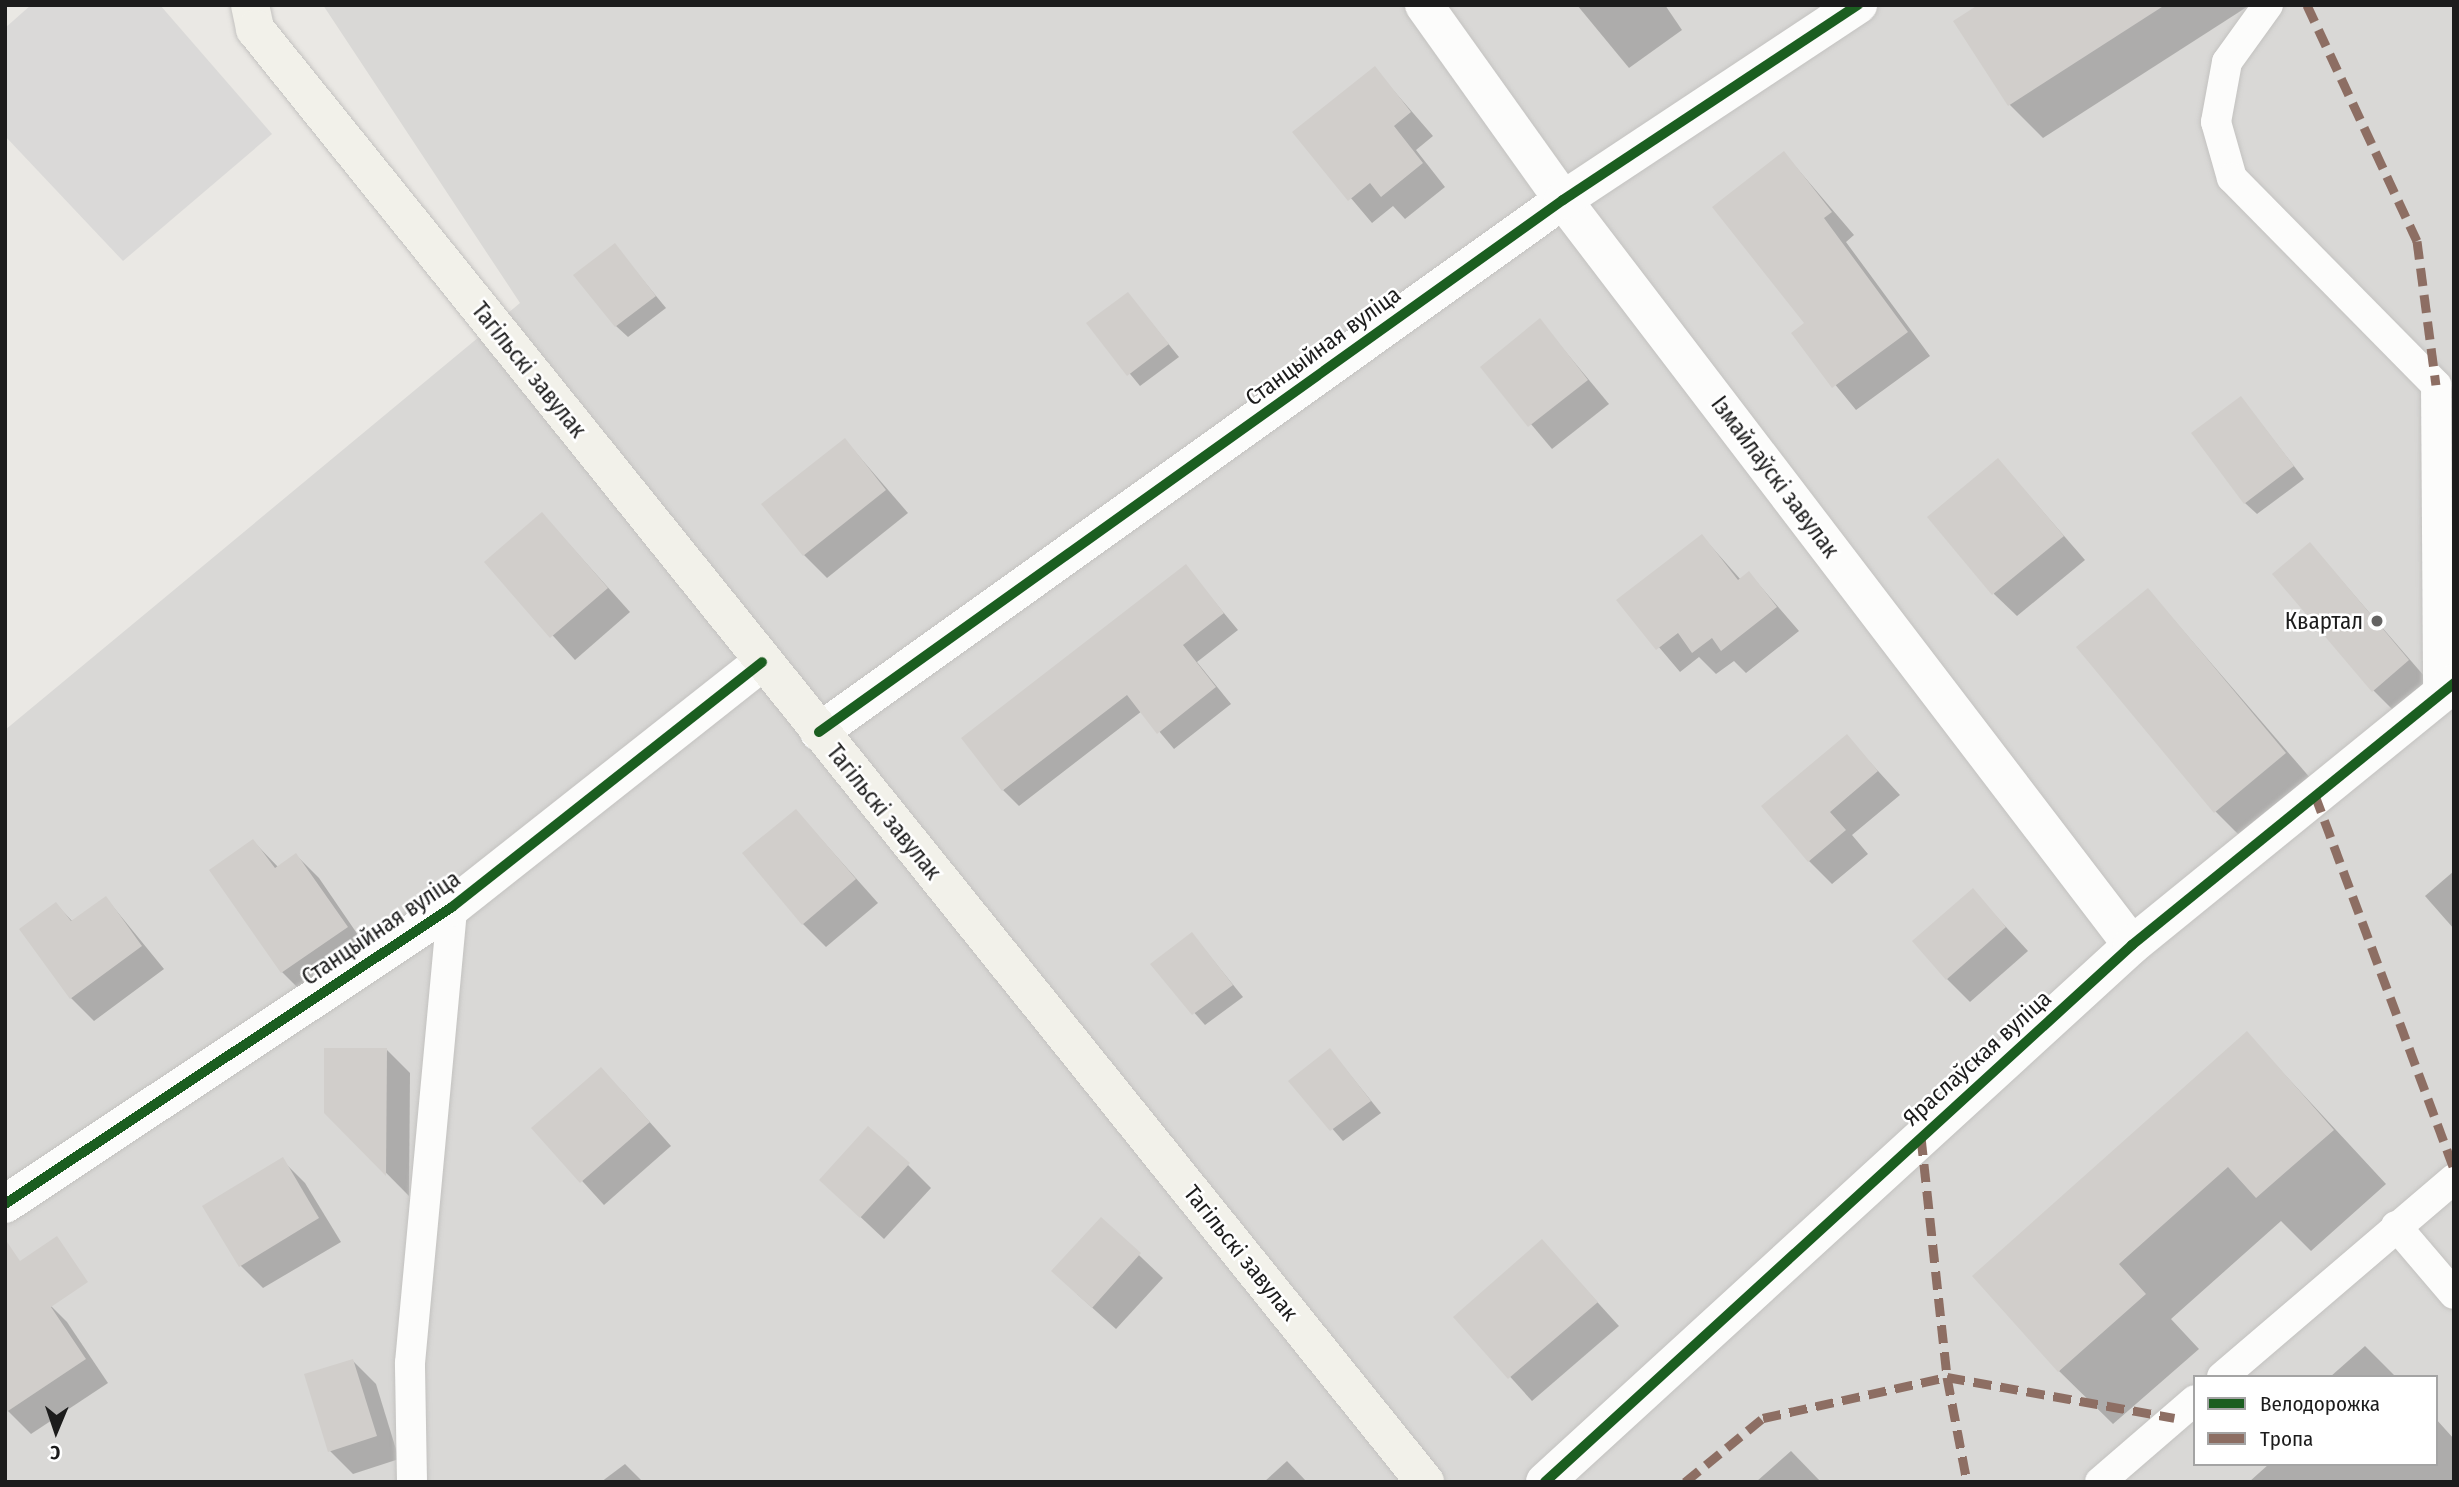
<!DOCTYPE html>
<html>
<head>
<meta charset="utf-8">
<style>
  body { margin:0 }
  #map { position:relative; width:2459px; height:1487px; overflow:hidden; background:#eae8e4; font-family:"Fira Sans Condensed",sans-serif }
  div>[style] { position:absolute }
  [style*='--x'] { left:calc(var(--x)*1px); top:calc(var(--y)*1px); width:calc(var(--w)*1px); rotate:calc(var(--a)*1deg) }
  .residential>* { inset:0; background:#d9d8d6 }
  .parking>* { inset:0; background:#dad9d8 }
  .shadow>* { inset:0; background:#0003 }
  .building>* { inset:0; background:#d1cecb }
  .roads { filter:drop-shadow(0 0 2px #c3c2c0) drop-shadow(0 0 2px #c3c2c0) }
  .service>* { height:30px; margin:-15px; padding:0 15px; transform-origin:15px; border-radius:15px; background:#fcfcfb }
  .minor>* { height:38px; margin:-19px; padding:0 19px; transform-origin:19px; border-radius:19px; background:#fcfcfb }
  .secondary>* { height:38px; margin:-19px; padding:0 19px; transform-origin:19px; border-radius:19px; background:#f2f1ea }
  .quiet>* { height:9px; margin-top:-4.5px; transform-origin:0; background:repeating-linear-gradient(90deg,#8d6e63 0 18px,transparent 0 27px) }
  .cycleway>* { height:10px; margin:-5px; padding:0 5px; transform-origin:5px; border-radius:5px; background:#1b5e20 }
  .dots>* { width:19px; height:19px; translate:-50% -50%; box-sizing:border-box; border:4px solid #fff; border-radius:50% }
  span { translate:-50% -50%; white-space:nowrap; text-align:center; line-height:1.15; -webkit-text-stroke:5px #fff; paint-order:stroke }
  .street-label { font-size:23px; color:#1c1c1c }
  .poi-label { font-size:23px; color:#1c1c1c }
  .right { translate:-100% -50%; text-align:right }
  .frame { position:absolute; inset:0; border:7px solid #1c1c1c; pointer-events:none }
  .legend { position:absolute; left:2193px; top:1375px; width:245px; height:91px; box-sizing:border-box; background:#fff; border:2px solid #a4a4a4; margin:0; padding:9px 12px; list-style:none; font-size:21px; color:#1c1c1c }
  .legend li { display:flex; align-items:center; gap:14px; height:35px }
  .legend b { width:35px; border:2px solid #a4a4a4 }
  .north { position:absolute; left:21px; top:1396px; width:70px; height:70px; -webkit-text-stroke:5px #fff; paint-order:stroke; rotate:182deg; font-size:19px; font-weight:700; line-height:28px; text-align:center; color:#1c1c1c }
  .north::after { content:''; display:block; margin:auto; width:24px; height:32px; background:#1c1c1c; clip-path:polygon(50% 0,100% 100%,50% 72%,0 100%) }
</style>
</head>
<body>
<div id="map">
  <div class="residential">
    <i style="clip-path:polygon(evenodd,323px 5px,2454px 5px,2454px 1482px,5px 1482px,5px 730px,520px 303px,323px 5px,2195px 1377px,2436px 1377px,2436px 1464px,2195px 1464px,2195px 1377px)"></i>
  </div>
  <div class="parking">
    <i style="clip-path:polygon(31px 5px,160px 5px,272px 134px,123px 261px,5px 136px,5px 28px)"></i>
  </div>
  <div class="shadow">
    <i style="clip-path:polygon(1577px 5px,1665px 5px,1682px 30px,1629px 68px)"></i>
    <i style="clip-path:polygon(1981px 5px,2250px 5px,2043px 138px,2010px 105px)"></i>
    <i style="clip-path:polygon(1375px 69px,1433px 136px,1416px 150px,1445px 187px,1405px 219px,1393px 206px,1372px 223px,1295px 132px)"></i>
    <i style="clip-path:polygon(1784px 153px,1854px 235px,1846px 242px,1930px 356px,1856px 410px,1793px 333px,1806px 324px)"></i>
    <i style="clip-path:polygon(615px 246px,666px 308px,628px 337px,616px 326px)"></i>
    <i style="clip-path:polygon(1128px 294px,1179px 357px,1140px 386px,1089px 324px)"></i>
    <i style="clip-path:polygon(1540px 321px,1609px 404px,1552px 449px,1483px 367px)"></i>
    <i style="clip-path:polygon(2241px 398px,2304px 479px,2257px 514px,2245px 503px)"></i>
    <i style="clip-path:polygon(845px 440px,908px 513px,827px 578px,804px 555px)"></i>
    <i style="clip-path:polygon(1998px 460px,2085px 560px,2017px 616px,1994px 594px)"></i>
    <i style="clip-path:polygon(542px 514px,630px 612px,575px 660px,486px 562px)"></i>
    <i style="clip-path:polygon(1702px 536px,1741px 580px,1749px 573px,1799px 631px,1746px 673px,1734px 661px,1716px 674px,1699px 657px,1680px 672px,1619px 600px)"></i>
    <i style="clip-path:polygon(2310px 544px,2431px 684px,2396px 713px,2373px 690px)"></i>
    <i style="clip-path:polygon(1185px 566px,1238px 630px,1197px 662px,1231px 704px,1174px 749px,1142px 711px,1019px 806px,1003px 790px)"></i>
    <i style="clip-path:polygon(2148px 590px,2318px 787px,2249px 845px,2215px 811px)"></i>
    <i style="clip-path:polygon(1847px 737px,1900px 795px,1852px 835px,1868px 854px,1832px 884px,1809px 861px)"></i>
    <i style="clip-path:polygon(796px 811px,878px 903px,826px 947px,803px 924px)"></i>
    <i style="clip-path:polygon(253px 841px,279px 868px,296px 855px,319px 878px,369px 951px,305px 995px,282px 972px)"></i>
    <i style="clip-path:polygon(2454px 871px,2454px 929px,2425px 896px)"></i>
    <i style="clip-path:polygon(1973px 891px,2028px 951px,1970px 1002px,1947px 979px)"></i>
    <i style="clip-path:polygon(106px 898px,164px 969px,94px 1021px,71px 998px,56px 904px,73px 922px)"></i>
    <i style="clip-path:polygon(1192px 934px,1243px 997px,1205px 1025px,1152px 964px)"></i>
    <i style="clip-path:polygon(2247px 1034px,2386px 1184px,2311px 1251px,2281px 1221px,2171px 1319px,2199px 1349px,2113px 1424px,2059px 1371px)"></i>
    <i style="clip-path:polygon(387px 1050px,410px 1073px,409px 1196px,326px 1112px)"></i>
    <i style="clip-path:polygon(1330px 1050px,1381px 1113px,1343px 1141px,1291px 1081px)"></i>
    <i style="clip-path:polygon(623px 1092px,671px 1146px,604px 1205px,534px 1128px)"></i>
    <i style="clip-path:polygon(282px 1160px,305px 1183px,341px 1242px,263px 1288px,240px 1265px)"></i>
    <i style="clip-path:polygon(908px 1165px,931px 1188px,884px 1239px,821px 1180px)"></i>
    <i style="clip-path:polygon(1101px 1219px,1163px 1278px,1116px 1329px,1077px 1294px)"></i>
    <i style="clip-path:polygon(1542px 1241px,1619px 1326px,1532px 1401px,1456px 1317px)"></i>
    <i style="clip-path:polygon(44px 1299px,67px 1322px,108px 1383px,31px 1434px,5px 1408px)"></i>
    <i style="clip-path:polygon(2365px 1346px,2396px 1377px,2330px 1377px)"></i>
    <i style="clip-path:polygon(353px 1361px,376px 1384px,399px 1459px,353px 1474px,330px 1451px)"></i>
    <i style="clip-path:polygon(2436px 1419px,2454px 1439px,2454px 1482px,2249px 1482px,2269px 1464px,2436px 1464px)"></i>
    <i style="clip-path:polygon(1791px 1451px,1821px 1482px,1756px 1482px)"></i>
    <i style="clip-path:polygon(1287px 1461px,1307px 1482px,1264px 1482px)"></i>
    <i style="clip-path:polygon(625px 1464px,643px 1482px,601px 1482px)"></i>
  </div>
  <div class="building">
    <i style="clip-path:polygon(1978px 5px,2165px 5px,2008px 106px,1953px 21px)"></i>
    <i style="clip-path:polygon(1375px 66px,1411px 112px,1394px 126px,1423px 163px,1381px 197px,1370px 183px,1348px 201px,1292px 132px)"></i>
    <i style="clip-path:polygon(1784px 151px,1832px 212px,1824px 218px,1908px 332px,1832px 388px,1791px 333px,1804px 323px,1712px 207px)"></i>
    <i style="clip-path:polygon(615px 243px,656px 296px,615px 327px,573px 275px)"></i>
    <i style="clip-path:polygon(1128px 292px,1169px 344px,1127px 376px,1086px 323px)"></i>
    <i style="clip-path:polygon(1540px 318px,1588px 380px,1528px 427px,1480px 367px)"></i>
    <i style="clip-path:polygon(2241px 396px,2294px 466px,2244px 504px,2191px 433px)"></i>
    <i style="clip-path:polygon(845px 438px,886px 490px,803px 556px,761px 504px)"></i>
    <i style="clip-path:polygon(1998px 458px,2064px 536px,1992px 595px,1927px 517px)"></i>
    <i style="clip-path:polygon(542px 512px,608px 588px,550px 638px,484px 562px)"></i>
    <i style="clip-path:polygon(1702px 534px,1738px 580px,1749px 571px,1777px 607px,1721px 651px,1712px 638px,1692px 653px,1678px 633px,1656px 650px,1616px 600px)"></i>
    <i style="clip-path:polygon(2310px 542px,2409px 660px,2372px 692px,2272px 574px)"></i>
    <i style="clip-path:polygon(1186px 564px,1224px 613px,1183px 645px,1216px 687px,1157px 734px,1127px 695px,1002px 791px,961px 738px)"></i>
    <i style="clip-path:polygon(2148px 588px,2286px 753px,2214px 813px,2076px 647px)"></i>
    <i style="clip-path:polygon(1847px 734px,1878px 771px,1830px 812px,1846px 830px,1808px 862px,1761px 806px)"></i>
    <i style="clip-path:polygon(796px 809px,856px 879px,802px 925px,742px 853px)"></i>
    <i style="clip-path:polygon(253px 839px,275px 868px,296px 853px,348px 927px,281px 973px,209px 870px)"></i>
    <i style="clip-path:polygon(1973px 888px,2006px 927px,1946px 980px,1912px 941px)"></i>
    <i style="clip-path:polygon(106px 896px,142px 946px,70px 999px,19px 929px,56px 902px,71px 921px)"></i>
    <i style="clip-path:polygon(1192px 932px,1233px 985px,1192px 1015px,1150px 964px)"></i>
    <i style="clip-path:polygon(2247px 1031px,2334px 1130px,2256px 1198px,2228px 1167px,2119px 1264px,2146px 1294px,2058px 1372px,1972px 1276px)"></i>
    <i style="clip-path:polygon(324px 1048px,387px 1048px,386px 1176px,324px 1113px)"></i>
    <i style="clip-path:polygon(1330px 1048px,1371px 1101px,1330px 1131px,1288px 1081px)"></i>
    <i style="clip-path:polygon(601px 1067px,650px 1122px,580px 1183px,531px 1128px)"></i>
    <i style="clip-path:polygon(868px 1126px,910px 1163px,860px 1218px,819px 1180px)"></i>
    <i style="clip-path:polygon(283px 1157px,319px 1218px,239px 1267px,202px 1206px)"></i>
    <i style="clip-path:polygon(1101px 1217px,1141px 1253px,1092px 1308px,1051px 1271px)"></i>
    <i style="clip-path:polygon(57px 1236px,88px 1282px,51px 1307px,86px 1359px,5px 1413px,5px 1239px,20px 1261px)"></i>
    <i style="clip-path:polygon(1542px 1239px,1598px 1302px,1508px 1379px,1453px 1317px)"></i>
    <i style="clip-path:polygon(353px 1359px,377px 1436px,328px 1452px,304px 1374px)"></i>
  </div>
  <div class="roads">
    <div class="service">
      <i style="--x:2268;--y:5;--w:70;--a:125.7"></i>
      <i style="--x:2227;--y:62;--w:61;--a:100.4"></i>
      <i style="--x:2216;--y:122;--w:58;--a:74.1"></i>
      <i style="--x:2232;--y:178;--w:291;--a:45.4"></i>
      <i style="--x:2436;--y:385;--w:310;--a:89.6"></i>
      <i style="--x:2396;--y:1226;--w:89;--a:49.5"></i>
      <i style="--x:2222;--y:1377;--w:305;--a:-40.5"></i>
      <i style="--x:412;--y:1482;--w:119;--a:-91"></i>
      <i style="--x:410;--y:1363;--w:458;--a:-84.7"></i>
      <i style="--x:2100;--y:1482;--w:125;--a:-40.8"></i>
    </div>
    <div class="minor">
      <i style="--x:1424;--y:5;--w:239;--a:54.5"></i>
      <i style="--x:1563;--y:200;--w:937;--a:52.63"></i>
      <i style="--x:819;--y:732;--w:915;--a:-35.57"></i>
      <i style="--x:1563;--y:200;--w:354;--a:-33.5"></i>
      <i style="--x:5;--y:1204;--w:537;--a:-33.6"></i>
      <i style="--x:452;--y:907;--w:395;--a:-38.3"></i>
      <i style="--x:1545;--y:1482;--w:796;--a:-42.45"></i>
      <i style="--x:2132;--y:945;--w:415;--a:-39.1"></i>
    </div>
    <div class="secondary">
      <i style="--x:250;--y:5;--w:25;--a:78"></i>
      <i style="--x:255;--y:29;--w:1866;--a:51.16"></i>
    </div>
  </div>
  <div class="quiet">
    <i style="--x:2307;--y:5;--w:260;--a:65"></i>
    <i style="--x:2417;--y:241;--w:145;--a:82.5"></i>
    <i style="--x:2315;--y:795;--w:399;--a:69.6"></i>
    <i style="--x:1921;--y:1137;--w:241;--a:83.8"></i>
    <i style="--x:1947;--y:1377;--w:107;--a:79.2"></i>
    <i style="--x:1685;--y:1482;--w:101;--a:-39.4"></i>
    <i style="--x:1763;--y:1418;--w:189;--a:-12.6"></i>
    <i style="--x:1947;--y:1377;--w:231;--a:10.2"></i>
  </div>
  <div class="cycleway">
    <i style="--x:819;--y:732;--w:915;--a:-35.57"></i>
    <i style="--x:1563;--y:200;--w:354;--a:-33.5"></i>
    <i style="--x:5;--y:1204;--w:537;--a:-33.6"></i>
    <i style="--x:452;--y:907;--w:395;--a:-38.3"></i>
    <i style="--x:1545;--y:1482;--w:796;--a:-42.45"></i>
    <i style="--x:2132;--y:945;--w:415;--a:-39.1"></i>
  </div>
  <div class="dots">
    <i style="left:2377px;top:621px;background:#646362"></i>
  </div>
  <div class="street-label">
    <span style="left:1323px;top:346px;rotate:-36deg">Станцыйная вуліца</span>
    <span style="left:529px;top:370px;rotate:51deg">Тагільскі завулак</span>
    <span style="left:1775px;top:477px;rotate:53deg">Ізмайлаўскі завулак</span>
    <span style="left:884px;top:812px;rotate:51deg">Тагільскі завулак</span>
    <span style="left:381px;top:928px;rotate:-34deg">Станцыйная вуліца</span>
    <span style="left:1977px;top:1058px;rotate:-42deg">Яраслаўская вуліца</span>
    <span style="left:1241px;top:1253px;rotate:51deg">Тагільскі завулак</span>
  </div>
  <div class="poi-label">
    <span class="right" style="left:2363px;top:621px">Квартал</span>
  </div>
  <div class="frame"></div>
  <ul class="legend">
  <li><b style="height:9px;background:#1b5e20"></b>Велодорожка</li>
  <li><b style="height:9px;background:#8d6e63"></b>Тропа</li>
  </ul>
  <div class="north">С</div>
</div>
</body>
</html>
